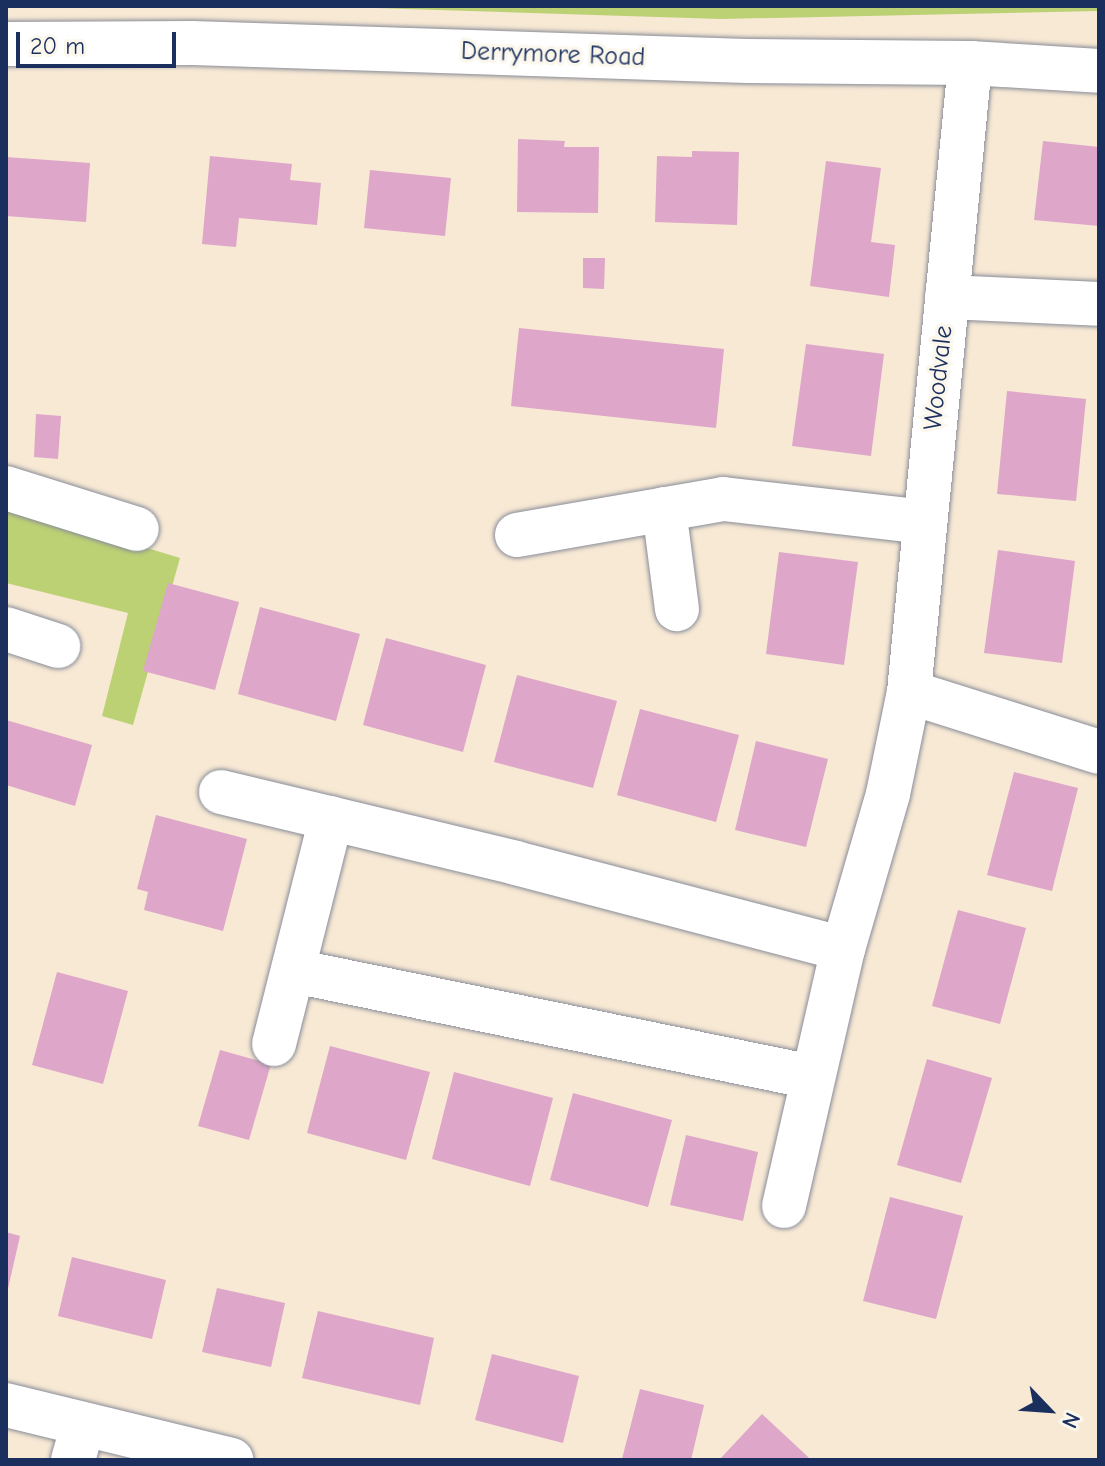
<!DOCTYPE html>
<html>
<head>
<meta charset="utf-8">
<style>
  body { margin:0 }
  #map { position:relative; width:1105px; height:1466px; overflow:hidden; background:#f7e9d4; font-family:"Comic Neue",sans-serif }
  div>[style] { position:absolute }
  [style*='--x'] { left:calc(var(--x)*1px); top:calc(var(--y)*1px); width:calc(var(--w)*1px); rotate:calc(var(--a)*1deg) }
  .green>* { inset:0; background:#bcd074 }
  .building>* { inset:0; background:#dea6c9 }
  .roads { filter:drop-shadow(0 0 2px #898c99) drop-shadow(0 0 2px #898c99) }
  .minor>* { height:44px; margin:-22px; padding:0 22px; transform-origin:22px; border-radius:22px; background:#fff }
  .major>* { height:44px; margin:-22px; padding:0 22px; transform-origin:22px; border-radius:22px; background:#fff }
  span { translate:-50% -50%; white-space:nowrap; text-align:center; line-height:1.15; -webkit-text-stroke:7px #fbf7ec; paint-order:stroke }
  .street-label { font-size:26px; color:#1b2f5e }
  .frame { position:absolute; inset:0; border:8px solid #1b2f5e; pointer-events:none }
  .north { position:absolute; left:1009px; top:1370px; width:80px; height:80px; -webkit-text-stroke:6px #fbf7ec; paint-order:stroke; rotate:115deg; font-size:22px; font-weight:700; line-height:32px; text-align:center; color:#1b2f5e }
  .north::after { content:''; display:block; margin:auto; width:28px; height:36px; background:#1b2f5e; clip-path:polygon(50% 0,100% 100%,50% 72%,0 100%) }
  .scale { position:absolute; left:16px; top:32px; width:160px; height:36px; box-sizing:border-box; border:4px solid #1b2f5e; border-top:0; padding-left:10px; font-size:24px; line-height:28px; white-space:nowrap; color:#1b2f5e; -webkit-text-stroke:6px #fbf7ec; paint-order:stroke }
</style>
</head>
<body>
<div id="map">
  <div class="green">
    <i style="clip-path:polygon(311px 6px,1099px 6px,1099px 11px,721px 19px)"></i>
    <i style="clip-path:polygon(6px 505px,180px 558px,133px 725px,102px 716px,128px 613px,6px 583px)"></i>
  </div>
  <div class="building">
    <i style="clip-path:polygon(518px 139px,565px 141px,564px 147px,599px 147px,598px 213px,517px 212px)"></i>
    <i style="clip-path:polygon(1043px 141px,1099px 147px,1099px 226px,1034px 220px)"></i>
    <i style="clip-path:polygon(692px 151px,739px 152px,737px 225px,655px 222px,657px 156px,692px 157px)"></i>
    <i style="clip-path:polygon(210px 156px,292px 164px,290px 180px,321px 183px,317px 225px,239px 218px,236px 247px,202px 244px)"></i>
    <i style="clip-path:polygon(6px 157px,90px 163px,86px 222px,6px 216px)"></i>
    <i style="clip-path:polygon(826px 161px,881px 168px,871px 242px,895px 245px,889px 297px,810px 286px)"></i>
    <i style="clip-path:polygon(370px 170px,451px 178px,445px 236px,364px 228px)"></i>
    <i style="clip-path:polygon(583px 258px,605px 258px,604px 289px,583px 288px)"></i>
    <i style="clip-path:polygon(519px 328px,724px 349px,716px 428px,511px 406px)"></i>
    <i style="clip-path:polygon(806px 344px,884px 354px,871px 456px,792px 446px)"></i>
    <i style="clip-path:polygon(1007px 391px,1086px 399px,1076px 501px,997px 494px)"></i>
    <i style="clip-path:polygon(36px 414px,61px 416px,58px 459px,34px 457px)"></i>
    <i style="clip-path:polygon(998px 550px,1075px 561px,1062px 663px,984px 653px)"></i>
    <i style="clip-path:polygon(779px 552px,858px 562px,844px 665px,766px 654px)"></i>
    <i style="clip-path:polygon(168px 583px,239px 602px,215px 690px,143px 671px)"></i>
    <i style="clip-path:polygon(260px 607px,360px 634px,336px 721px,238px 694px)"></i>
    <i style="clip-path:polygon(386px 638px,486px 665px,463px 752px,363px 725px)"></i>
    <i style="clip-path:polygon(517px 675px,617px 701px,593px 788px,494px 762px)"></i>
    <i style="clip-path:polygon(640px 709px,739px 735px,716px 822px,617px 795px)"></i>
    <i style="clip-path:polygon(6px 720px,92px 745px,75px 806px,6px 785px)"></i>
    <i style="clip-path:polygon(756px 741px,828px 759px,806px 847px,735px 830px)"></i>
    <i style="clip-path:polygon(1014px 772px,1078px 788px,1052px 891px,987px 875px)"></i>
    <i style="clip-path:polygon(156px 815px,247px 839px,223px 931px,144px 910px,148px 892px,137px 889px)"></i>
    <i style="clip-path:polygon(958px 910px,1026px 928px,1000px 1024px,932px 1006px)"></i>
    <i style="clip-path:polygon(57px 972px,128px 991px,103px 1084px,32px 1065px)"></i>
    <i style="clip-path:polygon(330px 1046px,430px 1072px,406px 1160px,307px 1133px)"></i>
    <i style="clip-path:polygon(220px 1050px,271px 1064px,249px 1140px,198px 1126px)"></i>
    <i style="clip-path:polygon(927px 1059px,992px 1078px,961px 1183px,897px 1165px)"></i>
    <i style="clip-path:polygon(454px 1072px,553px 1098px,530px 1186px,432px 1159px)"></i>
    <i style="clip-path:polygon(573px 1093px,672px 1120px,648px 1207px,550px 1180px)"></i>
    <i style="clip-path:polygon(686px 1135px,758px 1152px,743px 1221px,670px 1205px)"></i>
    <i style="clip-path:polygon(890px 1197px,963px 1216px,936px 1319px,863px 1301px)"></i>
    <i style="clip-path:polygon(6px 1232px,20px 1236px,7px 1293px,6px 1293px)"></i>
    <i style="clip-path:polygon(72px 1257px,166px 1280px,152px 1339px,58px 1316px)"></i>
    <i style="clip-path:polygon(217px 1288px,285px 1303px,271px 1367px,202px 1352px)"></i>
    <i style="clip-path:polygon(318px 1311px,434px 1338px,420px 1405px,302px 1378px)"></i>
    <i style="clip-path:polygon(492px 1354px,579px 1376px,563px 1443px,475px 1420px)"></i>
    <i style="clip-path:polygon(640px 1389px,704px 1405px,691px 1460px,622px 1459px)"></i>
    <i style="clip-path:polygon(762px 1414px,806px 1455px,811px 1460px,719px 1460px)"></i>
  </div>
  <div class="roads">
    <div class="minor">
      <i style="--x:947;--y:297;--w:152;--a:2.6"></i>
      <i style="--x:6;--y:488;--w:137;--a:17.4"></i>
      <i style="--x:664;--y:509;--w:101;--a:82.6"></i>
      <i style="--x:517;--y:535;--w:209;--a:-9.9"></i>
      <i style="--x:723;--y:499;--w:203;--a:6.5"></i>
      <i style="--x:6;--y:629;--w:55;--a:18.1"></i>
      <i style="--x:909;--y:692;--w:199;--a:17.5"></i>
      <i style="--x:221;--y:792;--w:303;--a:13.5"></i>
      <i style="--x:516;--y:863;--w:338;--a:14.7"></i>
      <i style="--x:294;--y:971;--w:529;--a:11.56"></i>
      <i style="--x:274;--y:1044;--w:233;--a:-75.8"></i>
      <i style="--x:784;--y:1206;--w:264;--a:-77.1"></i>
      <i style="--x:843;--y:949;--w:161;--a:-73.8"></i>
      <i style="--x:888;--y:794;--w:104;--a:-78.4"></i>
      <i style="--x:909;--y:692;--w:632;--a:-84.46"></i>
      <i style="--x:6;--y:1405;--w:232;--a:13.7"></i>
      <i style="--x:73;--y:1460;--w:37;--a:-74"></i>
    </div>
    <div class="major">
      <i style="--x:6;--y:44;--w:186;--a:-0.3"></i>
      <i style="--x:192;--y:43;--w:555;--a:1.86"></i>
      <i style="--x:747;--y:61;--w:223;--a:0.5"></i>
      <i style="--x:970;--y:63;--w:129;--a:3.5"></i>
    </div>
  </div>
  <div class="street-label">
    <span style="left:553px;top:55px;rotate:2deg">Derrymore Road</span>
    <span style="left:939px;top:378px;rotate:-84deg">Woodvale</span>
  </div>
  <div class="frame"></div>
  <div class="north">N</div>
  <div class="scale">20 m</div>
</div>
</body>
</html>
